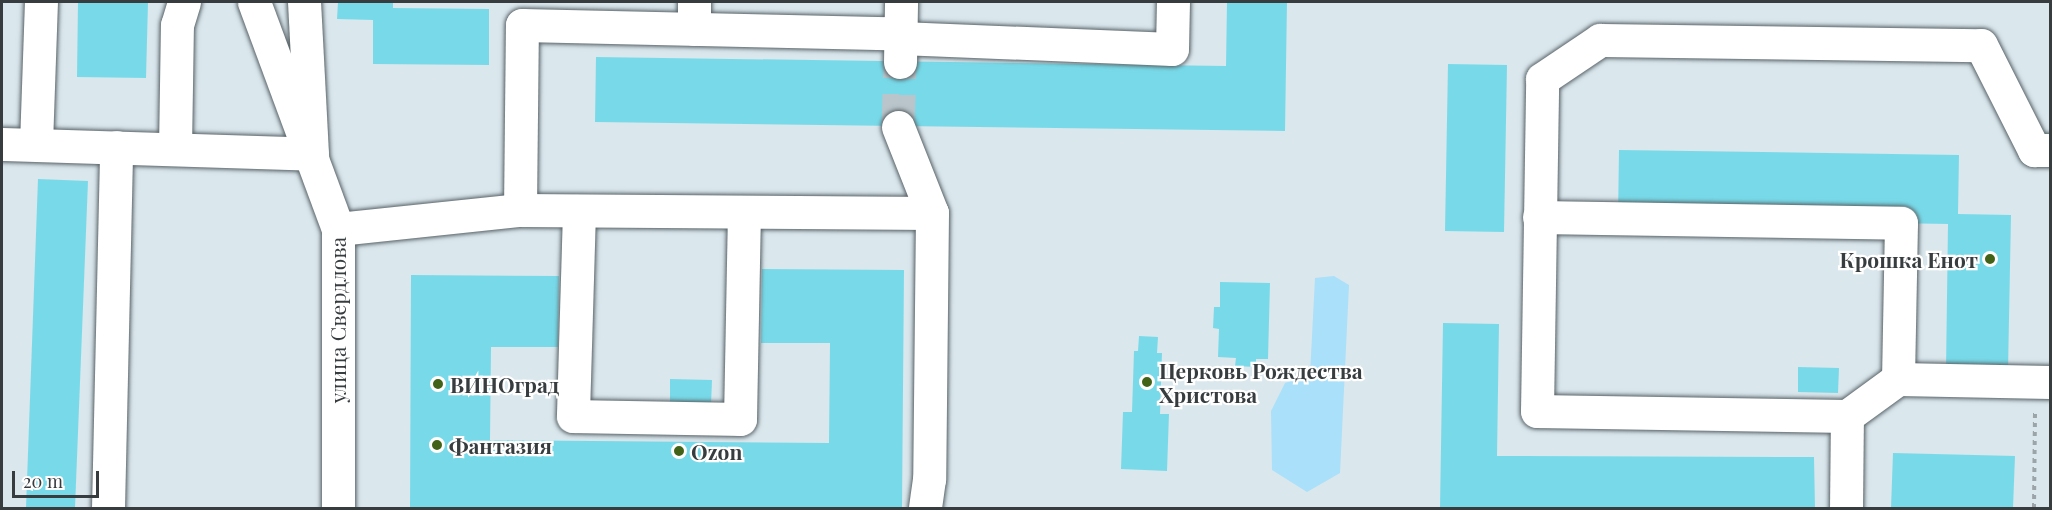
<!DOCTYPE html>
<html>
<head>
<meta charset="utf-8">
<style>
  body { margin:0 }
  #map { position:relative; width:2052px; height:510px; overflow:hidden; background:#dae7ed; font-family:"Playfair Display",serif }
  div>[style] { position:absolute }
  [style*='--x'] { left:calc(var(--x)*1px); top:calc(var(--y)*1px); width:calc(var(--w)*1px); rotate:calc(var(--a)*1deg) }
  .green>* { inset:0; background:#aae0f9 }
  .building>* { inset:0; background:#78dae9 }
  .minor-tunnel>* { height:33px; margin-top:-16.5px; transform-origin:0; background:repeating-linear-gradient(90deg,#b9c5ca 0 33px,transparent 0 49px) }
  .path>* { height:4px; margin-top:-2px; transform-origin:0; background:repeating-linear-gradient(90deg,#9aa4a9 0 4.5px,transparent 0 9px) }
  .roads { filter:drop-shadow(0 0 2px #586368) drop-shadow(0 0 2px #586368) }
  .minor>* { height:33px; margin:-16.5px; padding:0 16.5px; transform-origin:16.5px; border-radius:16.5px; background:#fff }
  .dots>* { width:16px; height:16px; translate:-50% -50%; box-sizing:border-box; border:3px solid #fff; border-radius:50% }
  span { translate:-50% -50%; white-space:nowrap; text-align:center; line-height:1.15; -webkit-text-stroke:4.5px #fff; paint-order:stroke }
  .poi-label { font-size:21px; color:#373c3f; font-weight:700 }
  .right { translate:-100% -50%; text-align:right }
  .left { translate:0 -50%; text-align:left }
  .street-label { font-size:21px; color:#373c3f }
  .frame { position:absolute; inset:0; border:3px solid #373c3f; pointer-events:none }
  .scale { position:absolute; left:12px; top:471px; width:87px; height:27px; box-sizing:border-box; border:3px solid #373c3f; border-top:0; padding-left:8px; font-size:18px; line-height:21px; white-space:nowrap; color:#373c3f; -webkit-text-stroke:4px #fff; paint-order:stroke }
</style>
</head>
<body>
<div id="map">
  <div class="green">
    <i style="clip-path:polygon(1334px 276px,1349px 285px,1340px 473px,1307px 492px,1272px 470px,1271px 411px,1285px 383px,1310px 375px,1315px 278px)"></i>
  </div>
  <div class="building">
    <i style="clip-path:polygon(78px 2px,148px 2px,146px 78px,77px 77px)"></i>
    <i style="clip-path:polygon(338px 2px,393px 2px,393px 8px,489px 9px,489px 65px,373px 64px,373px 20px,337px 19px)"></i>
    <i style="clip-path:polygon(1227px 2px,1287px 2px,1285px 131px,595px 122px,596px 57px,1226px 66px)"></i>
    <i style="clip-path:polygon(1448px 64px,1507px 65px,1504px 232px,1445px 231px)"></i>
    <i style="clip-path:polygon(1619px 150px,1959px 155px,1958px 214px,2011px 215px,2008px 371px,1946px 370px,1948px 224px,1618px 218px)"></i>
    <i style="clip-path:polygon(38px 179px,88px 181px,75px 508px,26px 508px)"></i>
    <i style="clip-path:polygon(762px 269px,904px 270px,902px 508px,410px 508px,411px 275px,559px 276px,558px 347px,491px 347px,490px 440px,829px 443px,830px 343px,761px 343px)"></i>
    <i style="clip-path:polygon(1220px 282px,1270px 283px,1268px 359px,1256px 359px,1256px 367px,1235px 366px,1236px 358px,1218px 357px,1219px 329px,1213px 328px,1214px 307px,1220px 307px)"></i>
    <i style="clip-path:polygon(1443px 323px,1499px 324px,1497px 456px,1814px 457px,1815px 508px,1440px 508px)"></i>
    <i style="clip-path:polygon(1139px 336px,1158px 337px,1157px 353px,1162px 353px,1160px 414px,1169px 414px,1167px 471px,1121px 469px,1123px 412px,1132px 412px,1134px 351px,1138px 351px)"></i>
    <i style="clip-path:polygon(1798px 367px,1839px 368px,1838px 393px,1798px 392px)"></i>
    <i style="clip-path:polygon(670px 379px,712px 380px,711px 405px,670px 404px)"></i>
    <i style="clip-path:polygon(1893px 453px,2015px 456px,2013px 508px,1891px 508px)"></i>
  </div>
  <div class="minor-tunnel">
    <i style="--x:898;--y:127;--w:65;--a:-88.2"></i>
  </div>
  <div class="path">
    <i style="--x:2034;--y:508;--w:95;--a:-89.4"></i>
  </div>
  <div class="roads">
    <div class="minor">
      <i style="--x:254;--y:2;--w:242;--a:69.7"></i>
      <i style="--x:338;--y:229;--w:279;--a:90"></i>
      <i style="--x:694;--y:29;--w:27;--a:-90"></i>
      <i style="--x:900;--y:62;--w:60;--a:-89"></i>
      <i style="--x:898;--y:127;--w:92;--a:68.4"></i>
      <i style="--x:932;--y:213;--w:266;--a:90.6"></i>
      <i style="--x:929;--y:479;--w:29;--a:98"></i>
      <i style="--x:2;--y:144;--w:310;--a:1.8"></i>
      <i style="--x:312;--y:154;--w:152;--a:-93"></i>
      <i style="--x:36;--y:144;--w:142;--a:-88"></i>
      <i style="--x:175;--y:149;--w:124;--a:-89.1"></i>
      <i style="--x:177;--y:25;--w:24;--a:-73"></i>
      <i style="--x:520;--y:210;--w:412;--a:0.4"></i>
      <i style="--x:579;--y:211;--w:205;--a:91.7"></i>
      <i style="--x:573;--y:416;--w:167;--a:1"></i>
      <i style="--x:740;--y:419;--w:207;--a:-88.9"></i>
      <i style="--x:1539;--y:217;--w:362;--a:0.9"></i>
      <i style="--x:1901;--y:223;--w:156;--a:91.1"></i>
      <i style="--x:1898;--y:379;--w:152;--a:1.1"></i>
      <i style="--x:338;--y:229;--w:183;--a:-6"></i>
      <i style="--x:520;--y:210;--w:185;--a:-89.4"></i>
      <i style="--x:522;--y:25;--w:366;--a:1.3"></i>
      <i style="--x:888;--y:33;--w:13;--a:23"></i>
      <i style="--x:900;--y:38;--w:272;--a:2.3"></i>
      <i style="--x:1172;--y:49;--w:47;--a:-88.8"></i>
      <i style="--x:1847;--y:416;--w:63;--a:-36"></i>
      <i style="--x:108;--y:508;--w:361;--a:-88.7"></i>
      <i style="--x:1846;--y:508;--w:92;--a:-89.4"></i>
      <i style="--x:1847;--y:416;--w:310;--a:-179.1"></i>
      <i style="--x:1537;--y:411;--w:332;--a:-89.1"></i>
      <i style="--x:1542;--y:79;--w:70;--a:-33.9"></i>
      <i style="--x:1600;--y:40;--w:381;--a:0.8"></i>
      <i style="--x:1981;--y:45;--w:118;--a:63.2"></i>
      <i style="--x:2034;--y:150;--w:16;--a:0"></i>
    </div>
  </div>
  <div class="dots">
    <i style="left:1990px;top:259px;background:#426217"></i>
    <i style="left:1147px;top:382px;background:#426217"></i>
    <i style="left:438px;top:384px;background:#426217"></i>
    <i style="left:437px;top:445px;background:#426217"></i>
    <i style="left:679px;top:451px;background:#426217"></i>
  </div>
  <div class="poi-label">
    <span class="right" style="left:1978px;top:259px">Крошка Енот</span>
    <span class="left" style="left:1159px;top:382px">Церковь Рождества<br>Христова</span>
    <span class="left" style="left:450px;top:384px">ВИНОград</span>
    <span class="left" style="left:449px;top:445px">Фантазия</span>
    <span class="left" style="left:691px;top:451px">Ozon</span>
  </div>
  <div class="street-label">
    <span style="left:337px;top:320px;rotate:-90deg">улица Свердлова</span>
  </div>
  <div class="frame"></div>
  <div class="scale">20 m</div>
</div>
</body>
</html>
